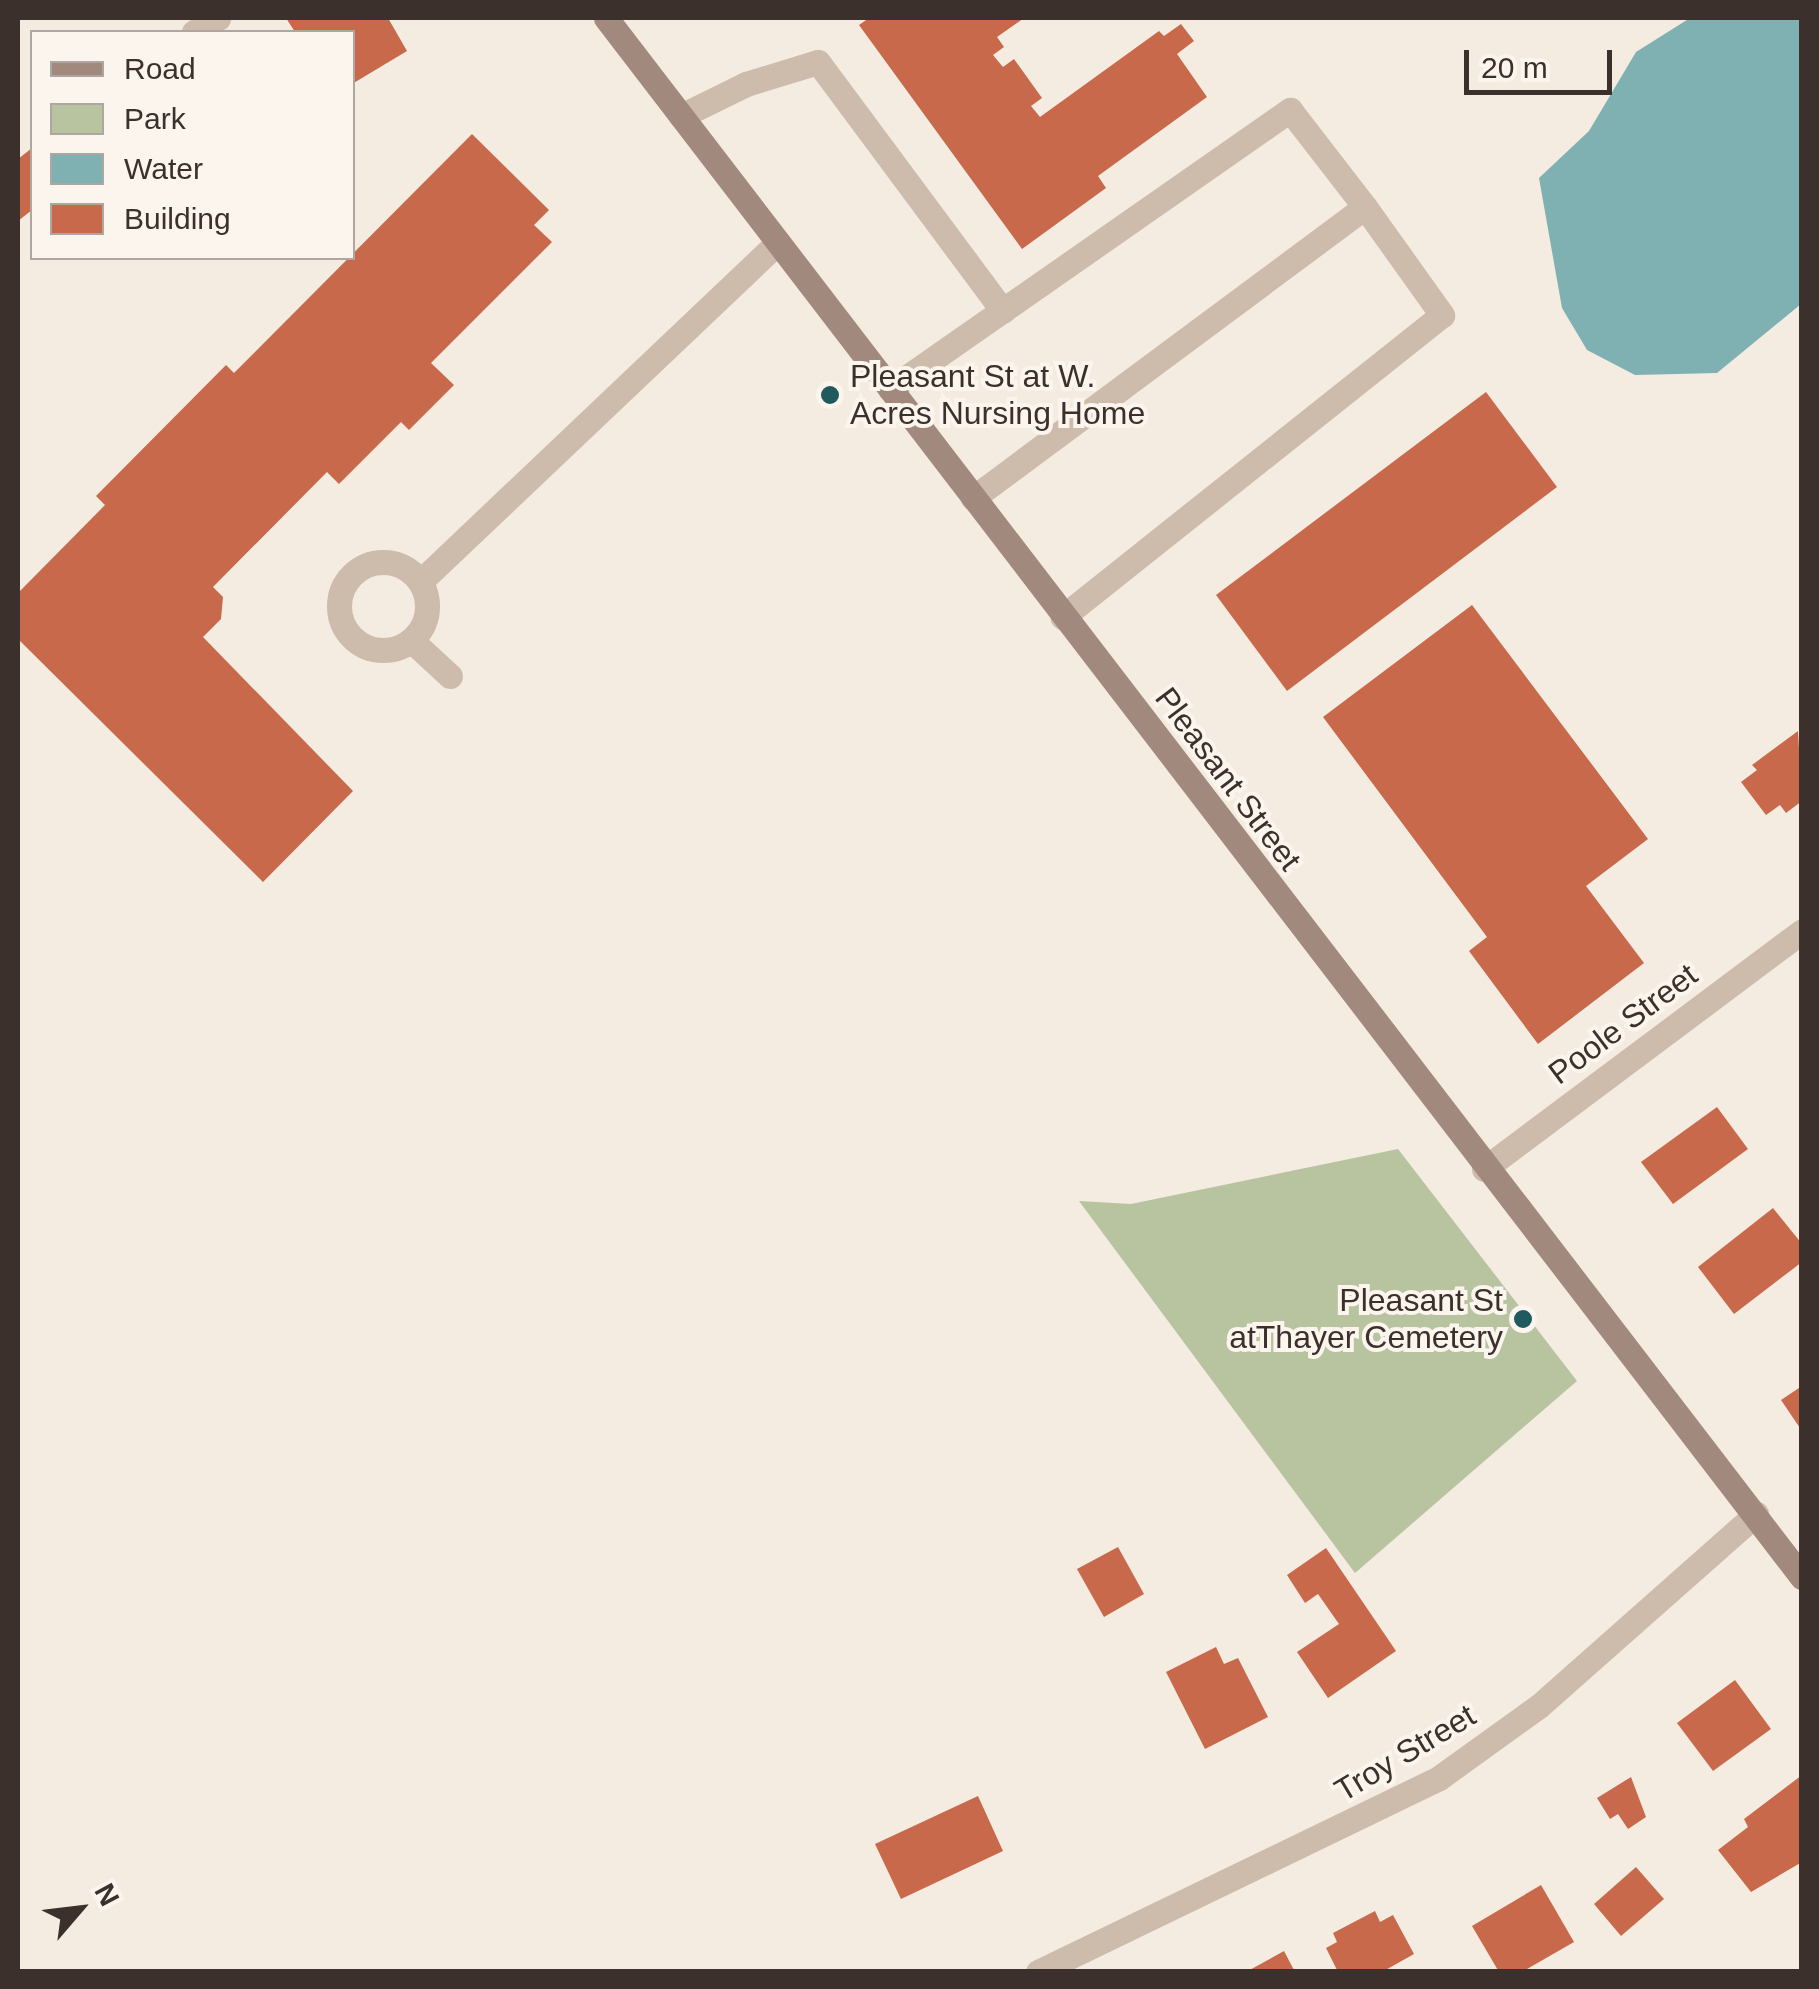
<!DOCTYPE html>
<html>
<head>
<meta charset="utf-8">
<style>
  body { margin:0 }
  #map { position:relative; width:1819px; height:1989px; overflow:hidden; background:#f4ebe1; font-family:Arial,sans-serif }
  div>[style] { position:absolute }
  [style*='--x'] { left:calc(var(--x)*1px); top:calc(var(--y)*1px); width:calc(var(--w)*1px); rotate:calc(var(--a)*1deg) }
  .green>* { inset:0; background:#b8c4a0 }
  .water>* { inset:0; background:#7fb0b2 }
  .building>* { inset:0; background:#c8694b }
  .service>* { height:25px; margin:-12.5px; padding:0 12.5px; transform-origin:12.5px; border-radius:12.5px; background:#cdbbac }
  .service>.ring { margin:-12.5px; padding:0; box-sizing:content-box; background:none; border:25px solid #cdbbac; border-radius:50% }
  .minor>* { height:25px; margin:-12.5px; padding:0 12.5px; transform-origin:12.5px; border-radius:12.5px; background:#cdbbac }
  .secondary>* { height:25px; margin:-12.5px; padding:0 12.5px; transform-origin:12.5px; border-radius:12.5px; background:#a18a7d }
  .dots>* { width:28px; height:28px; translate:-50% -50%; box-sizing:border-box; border:5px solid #fbf5ee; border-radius:50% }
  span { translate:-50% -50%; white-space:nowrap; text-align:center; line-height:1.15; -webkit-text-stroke:8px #fbf5ee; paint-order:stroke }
  .poi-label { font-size:32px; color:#3b302b }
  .left { translate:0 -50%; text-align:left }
  .right { translate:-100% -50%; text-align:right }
  .street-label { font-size:32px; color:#3b302b }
  .frame { position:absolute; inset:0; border:20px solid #3b302b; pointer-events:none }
  .legend { position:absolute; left:30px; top:30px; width:325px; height:230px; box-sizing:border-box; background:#fbf5ee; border:2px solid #aea6a0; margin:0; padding:12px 18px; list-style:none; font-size:30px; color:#3b302b }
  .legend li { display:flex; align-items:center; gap:20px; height:50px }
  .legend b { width:50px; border:2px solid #aea6a0 }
  .north { position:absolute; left:30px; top:1859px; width:100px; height:100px; -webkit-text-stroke:8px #fbf5ee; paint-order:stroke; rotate:62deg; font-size:28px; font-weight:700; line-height:40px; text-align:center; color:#3b302b }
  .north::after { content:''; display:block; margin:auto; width:35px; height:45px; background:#3b302b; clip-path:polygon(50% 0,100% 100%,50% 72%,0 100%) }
  .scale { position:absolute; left:1464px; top:50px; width:148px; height:45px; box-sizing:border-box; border:5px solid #3b302b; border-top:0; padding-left:12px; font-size:30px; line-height:35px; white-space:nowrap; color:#3b302b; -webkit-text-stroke:8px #fbf5ee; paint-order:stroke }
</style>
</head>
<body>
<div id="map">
  <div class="green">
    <i style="clip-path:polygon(1398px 1149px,1577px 1381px,1355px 1573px,1079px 1201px,1131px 1204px)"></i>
  </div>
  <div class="water">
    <i style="clip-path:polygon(1690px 18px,1801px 18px,1801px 304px,1717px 373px,1635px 375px,1587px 350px,1562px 308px,1539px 178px,1589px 131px,1636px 52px)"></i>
  </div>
  <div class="building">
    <i style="clip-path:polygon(286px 18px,388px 18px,407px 51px,352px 84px,352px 32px,295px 32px)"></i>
    <i style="clip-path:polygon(869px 18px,1024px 18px,997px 37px,1004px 47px,993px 55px,1003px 67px,1014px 59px,1042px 98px,1031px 106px,1040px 117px,1159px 31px,1164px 36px,1181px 24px,1194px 41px,1177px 54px,1207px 97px,1098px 176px,1106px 188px,1022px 249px,859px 25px)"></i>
    <i style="clip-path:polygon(472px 134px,549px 210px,534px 225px,552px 242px,431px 363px,454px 385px,409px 430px,401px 422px,339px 484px,327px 472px,213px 587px,223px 597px,221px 619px,203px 637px,353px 791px,263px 882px,18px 639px,18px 593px,105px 505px,96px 496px,226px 365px,234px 373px)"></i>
    <i style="clip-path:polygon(32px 148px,32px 210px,18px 221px,18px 159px)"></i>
    <i style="clip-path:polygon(1486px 392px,1557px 487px,1287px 691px,1216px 595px)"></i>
    <i style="clip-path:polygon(1472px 605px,1648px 839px,1586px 886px,1644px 963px,1538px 1044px,1469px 951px,1487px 937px,1323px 717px)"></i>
    <i style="clip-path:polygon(1798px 731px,1802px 801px,1786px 813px,1780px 805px,1766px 815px,1741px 782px,1757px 770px,1752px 765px)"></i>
    <i style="clip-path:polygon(1717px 1107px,1748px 1149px,1673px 1204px,1641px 1162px)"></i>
    <i style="clip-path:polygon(1773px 1208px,1802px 1244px,1802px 1262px,1734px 1314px,1698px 1267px)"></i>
    <i style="clip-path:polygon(1802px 1386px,1802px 1431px,1781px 1400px)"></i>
    <i style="clip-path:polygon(1118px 1547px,1144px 1594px,1104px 1617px,1077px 1569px)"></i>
    <i style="clip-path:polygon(1326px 1548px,1396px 1651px,1328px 1698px,1297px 1652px,1339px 1624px,1318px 1594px,1305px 1603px,1287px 1575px)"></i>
    <i style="clip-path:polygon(1216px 1647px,1224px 1664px,1238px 1658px,1268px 1717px,1205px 1749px,1166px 1672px)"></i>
    <i style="clip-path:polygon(1735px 1680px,1771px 1729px,1713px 1771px,1677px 1723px)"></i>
    <i style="clip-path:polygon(1802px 1775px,1802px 1862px,1751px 1892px,1718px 1850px,1748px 1827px,1744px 1819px)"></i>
    <i style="clip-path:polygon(1631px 1777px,1646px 1817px,1628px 1829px,1618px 1814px,1610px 1819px,1597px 1798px)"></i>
    <i style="clip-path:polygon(978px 1796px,1003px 1851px,901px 1899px,875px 1844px)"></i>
    <i style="clip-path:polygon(1636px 1867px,1664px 1899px,1621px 1936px,1594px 1904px)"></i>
    <i style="clip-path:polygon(1541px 1885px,1574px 1942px,1522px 1972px,1499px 1972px,1472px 1926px)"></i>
    <i style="clip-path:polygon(1375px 1911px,1380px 1922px,1393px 1915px,1414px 1954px,1382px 1972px,1338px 1972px,1326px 1948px,1337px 1942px,1333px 1933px)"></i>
    <i style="clip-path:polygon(1284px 1951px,1295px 1972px,1246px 1972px)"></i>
  </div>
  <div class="service">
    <i style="--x:194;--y:32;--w:28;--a:-30"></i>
    <i style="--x:681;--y:116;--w:72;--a:-26.2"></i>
    <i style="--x:746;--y:84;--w:75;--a:-17"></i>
    <i style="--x:818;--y:62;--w:310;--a:53.4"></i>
    <i style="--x:890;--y:389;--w:488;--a:-34.9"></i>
    <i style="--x:1290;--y:110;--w:123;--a:52.3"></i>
    <i style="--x:1365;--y:207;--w:133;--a:54.5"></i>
    <i style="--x:1442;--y:315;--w:485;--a:141.5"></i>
    <i style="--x:973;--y:498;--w:488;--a:-36.6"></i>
    <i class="ring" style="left:339px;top:562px;width:63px;height:63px"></i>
    <i style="--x:421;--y:581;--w:492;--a:-43.5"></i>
    <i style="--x:411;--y:640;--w:53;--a:42.7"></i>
  </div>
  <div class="minor">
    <i style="--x:1484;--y:1169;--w:397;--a:-36.8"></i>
    <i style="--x:1038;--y:1972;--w:445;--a:-25.8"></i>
    <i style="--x:1439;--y:1778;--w:123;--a:-35.8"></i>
    <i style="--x:1539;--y:1706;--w:290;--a:-41.5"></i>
  </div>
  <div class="secondary">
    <i style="--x:606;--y:18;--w:1965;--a:52.51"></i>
  </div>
  <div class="dots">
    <i style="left:830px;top:395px;background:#1f5a5e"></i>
    <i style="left:1523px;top:1319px;background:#1f5a5e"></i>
  </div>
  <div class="poi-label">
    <span class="left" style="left:850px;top:395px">Pleasant St at W.<br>Acres Nursing Home</span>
    <span class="right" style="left:1503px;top:1319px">Pleasant St<br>atThayer Cemetery</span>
  </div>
  <div class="street-label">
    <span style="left:1228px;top:779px;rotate:53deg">Pleasant Street</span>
    <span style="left:1623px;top:1024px;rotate:-37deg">Poole Street</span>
    <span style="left:1405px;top:1753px;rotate:-31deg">Troy Street</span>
  </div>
  <div class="frame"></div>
  <ul class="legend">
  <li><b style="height:12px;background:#a18a7d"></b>Road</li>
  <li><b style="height:28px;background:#b8c4a0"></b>Park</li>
  <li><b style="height:28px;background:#7fb0b2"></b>Water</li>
  <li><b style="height:28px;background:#c8694b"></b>Building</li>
  </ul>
  <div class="north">N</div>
  <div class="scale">20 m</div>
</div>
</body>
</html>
